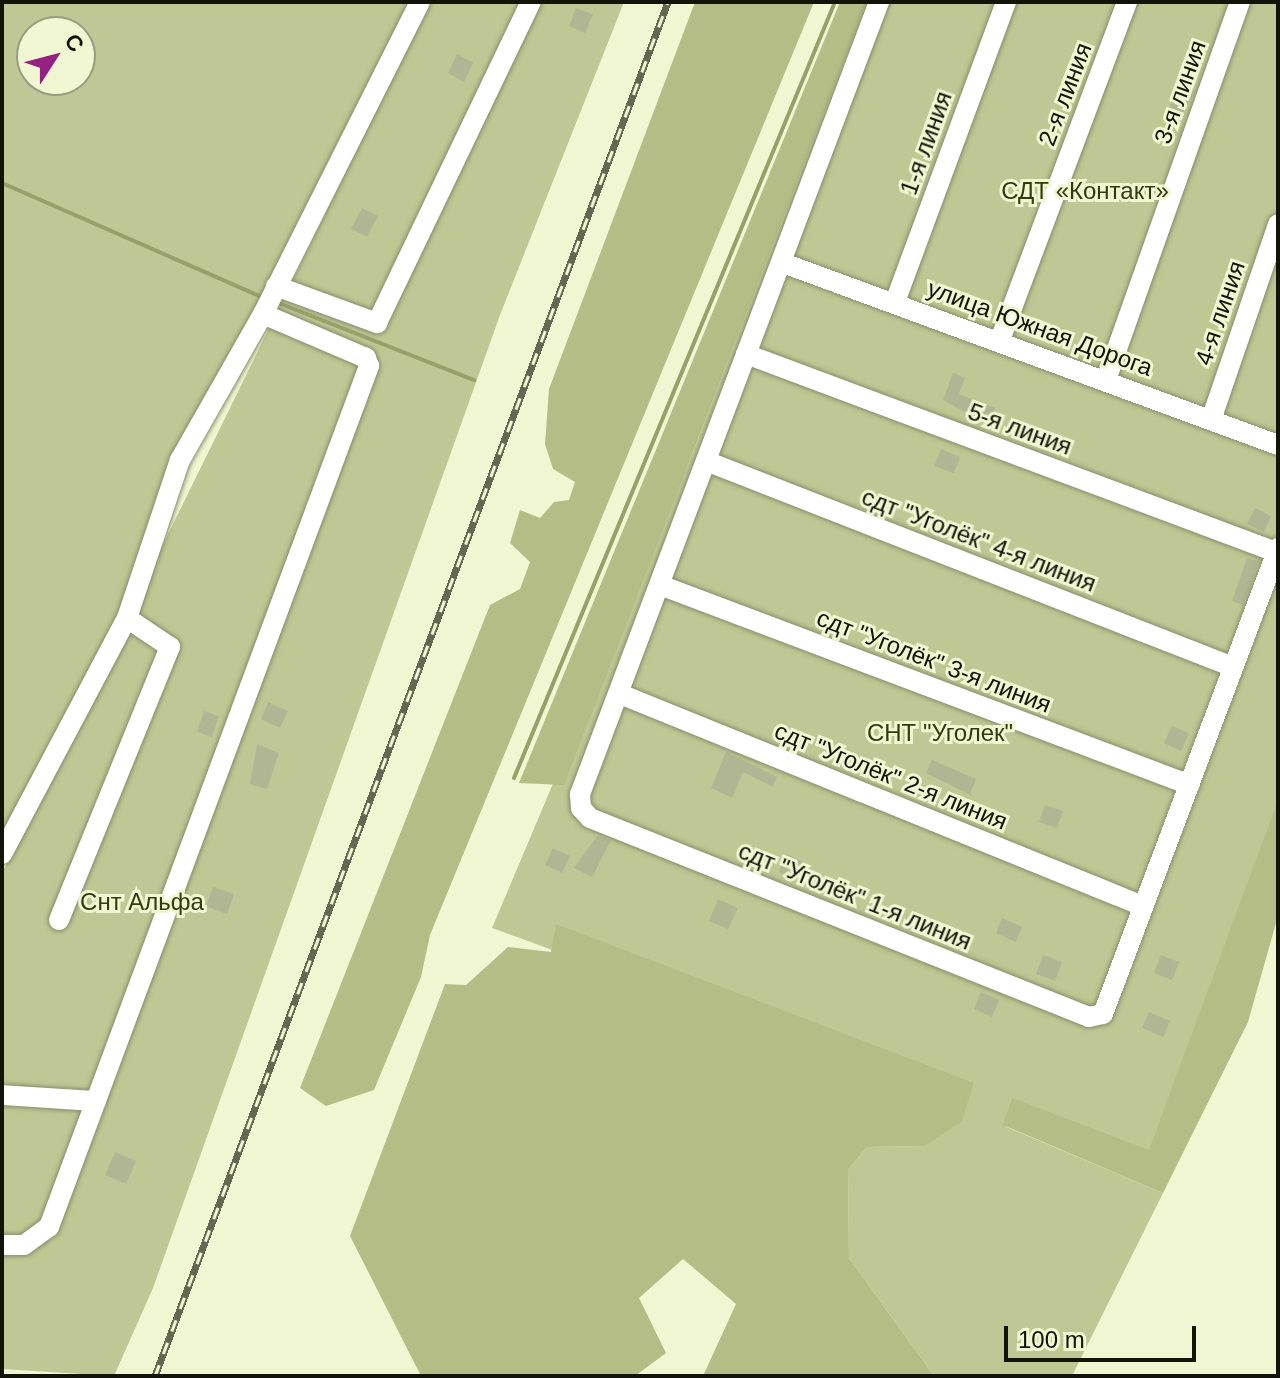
<!DOCTYPE html>
<html>
<head>
<meta charset="utf-8">
<style>
  body { margin:0 }
  #map { position:relative; width:1280px; height:1378px; overflow:hidden; background:#eff6d1; font-family:Helvetica,sans-serif }
  div>[style] { position:absolute }
  [style*='--x'] { left:calc(var(--x)*1px); top:calc(var(--y)*1px); width:calc(var(--w)*1px); rotate:calc(var(--a)*1deg) }
  .green>* { inset:0; background:#bfc794 }
  .forest>* { inset:0; background:#b5bd86 }
  .stream>* { height:4px; margin:-2px; padding:0 2px; transform-origin:2px; border-radius:2px; background:#98a06a }
  .building>* { inset:0; background:#b0b693 }
  .roads { filter:drop-shadow(0 0 2px #878d6b) drop-shadow(0 0 2px #878d6b) }
  .minor>* { height:20px; margin:-10px; padding:0 10px; transform-origin:10px; border-radius:10px; background:#fff }
  .rail>* { height:7px; margin-top:-3.5px; transform-origin:0; background:repeating-linear-gradient(90deg,#eff6d1 0 12px,#646852 0 24px); box-sizing:border-box; border-block:2px solid #646852 }
  span { translate:-50% -50%; white-space:nowrap; text-align:center; line-height:1.15; -webkit-text-stroke:6px #eff6d1; paint-order:stroke }
  .street-label { font-size:24px; color:#121407 }
  .park-label { font-size:24px; color:#34390e }
  .frame { position:absolute; inset:0; border:4px solid #121407; pointer-events:none }
  .north { position:absolute; left:16px; top:16px; width:80px; height:80px; box-sizing:border-box; background:#eff6d1; border:2px solid #979c80; border-radius:50%; rotate:54deg; font-size:22px; font-weight:700; line-height:32px; text-align:center; color:#121407 }
  .north::after { content:''; display:block; margin:auto; width:28px; height:36px; background:#952280; clip-path:polygon(50% 0,100% 100%,50% 72%,0 100%) }
  .scale { position:absolute; left:1004px; top:1326px; width:192px; height:36px; box-sizing:border-box; border:4px solid #121407; border-top:0; padding-left:10px; font-size:24px; line-height:28px; white-space:nowrap; color:#121407; -webkit-text-stroke:6px #eff6d1; paint-order:stroke }
</style>
</head>
<body>
<div id="map">
  <div class="green">
    <i style="clip-path:polygon(evenodd,2px 2px,415px 2px,250px 326px,118px 618px,2px 839px,2px 2px,32px 32px,80px 32px,80px 80px,32px 80px,32px 32px)"></i>
    <i style="clip-path:polygon(429px 2px,624px 2px,500px 315px,153px 1288px,114px 1376px,2px 1369px,2px 873px)"></i>
    <i style="clip-path:polygon(867px 2px,1278px 2px,1278px 853px,1155px 1171px,1004px 1126px,1163px 1193px,1072px 1376px,934px 1376px,849px 1258px,848px 1170px,867px 1147px,925px 1146px,968px 1102px,492px 928px,691px 457px)"></i>
  </div>
  <div class="forest">
    <i style="clip-path:polygon(695px 2px,814px 2px,430px 935px,421px 977px,374px 1090px,326px 1106px,300px 1088px,490px 605px,520px 589px,530px 562px,510px 543px,520px 510px,540px 518px,554px 502px,569px 500px,575px 482px,553px 469px,545px 444px,549px 389px)"></i>
    <i style="clip-path:polygon(840px 2px,867px 2px,564px 785px,519px 783px)"></i>
    <i style="clip-path:polygon(1278px 800px,1278px 916px,1248px 1022px,1163px 1193px,1003px 1125px,1012px 1098px,1149px 1150px)"></i>
    <i style="clip-path:polygon(556px 924px,974px 1083px,962px 1121px,925px 1146px,867px 1147px,848px 1170px,849px 1258px,934px 1376px,703px 1376px,736px 1304px,683px 1259px,639px 1298px,666px 1353px,635px 1376px,421px 1376px,350px 1236px,445px 984px,466px 985px,508px 947px,551px 952px)"></i>
  </div>
  <div class="stream">
    <i style="--x:2;--y:183;--w:286;--a:23.7"></i>
    <i style="--x:276;--y:302;--w:213;--a:21.5"></i>
    <i style="--x:514;--y:778;--w:840;--a:-67.53"></i>
  </div>
  <div class="building">
    <i style="clip-path:polygon(576px 8px,593px 14px,585px 33px,569px 26px)"></i>
    <i style="clip-path:polygon(457px 54px,473px 63px,464px 82px,448px 73px)"></i>
    <i style="clip-path:polygon(1181px 83px,1195px 91px,1176px 126px,1163px 121px)"></i>
    <i style="clip-path:polygon(362px 208px,378px 216px,367px 237px,351px 229px)"></i>
    <i style="clip-path:polygon(953px 373px,965px 378px,959px 394px,995px 408px,988px 425px,943px 400px)"></i>
    <i style="clip-path:polygon(941px 449px,960px 457px,954px 473px,934px 466px)"></i>
    <i style="clip-path:polygon(1255px 508px,1271px 516px,1264px 532px,1247px 524px)"></i>
    <i style="clip-path:polygon(1247px 558px,1259px 561px,1243px 605px,1232px 601px)"></i>
    <i style="clip-path:polygon(268px 702px,288px 711px,280px 728px,261px 719px)"></i>
    <i style="clip-path:polygon(204px 711px,219px 716px,212px 737px,197px 732px)"></i>
    <i style="clip-path:polygon(1172px 726px,1189px 733px,1181px 751px,1164px 743px)"></i>
    <i style="clip-path:polygon(257px 744px,279px 753px,267px 789px,250px 784px)"></i>
    <i style="clip-path:polygon(726px 752px,777px 777px,773px 787px,743px 772px,732px 798px,711px 788px)"></i>
    <i style="clip-path:polygon(932px 760px,976px 779px,970px 795px,926px 773px)"></i>
    <i style="clip-path:polygon(1045px 805px,1063px 811px,1057px 828px,1039px 822px)"></i>
    <i style="clip-path:polygon(597px 836px,611px 840px,592px 877px,574px 868px)"></i>
    <i style="clip-path:polygon(553px 848px,570px 856px,562px 873px,545px 865px)"></i>
    <i style="clip-path:polygon(787px 854px,803px 862px,795px 879px,779px 872px)"></i>
    <i style="clip-path:polygon(213px 887px,234px 894px,227px 914px,206px 906px)"></i>
    <i style="clip-path:polygon(718px 899px,738px 908px,728px 929px,709px 921px)"></i>
    <i style="clip-path:polygon(1002px 918px,1022px 927px,1016px 942px,996px 933px)"></i>
    <i style="clip-path:polygon(1043px 955px,1062px 962px,1055px 981px,1036px 974px)"></i>
    <i style="clip-path:polygon(1161px 955px,1179px 962px,1172px 980px,1154px 973px)"></i>
    <i style="clip-path:polygon(981px 992px,999px 1000px,992px 1017px,974px 1009px)"></i>
    <i style="clip-path:polygon(1149px 1012px,1170px 1021px,1163px 1037px,1142px 1028px)"></i>
    <i style="clip-path:polygon(115px 1152px,136px 1161px,126px 1184px,105px 1175px)"></i>
  </div>
  <div class="roads">
    <div class="minor">
      <i style="--x:879;--y:2;--w:847;--a:110.68"></i>
      <i style="--x:580;--y:794;--w:14;--a:86"></i>
      <i style="--x:581;--y:808;--w:13;--a:48"></i>
      <i style="--x:590;--y:818;--w:537;--a:21.74"></i>
      <i style="--x:1089;--y:1017;--w:14;--a:-12"></i>
      <i style="--x:1103;--y:1014;--w:498;--a:-69.4"></i>
      <i style="--x:783;--y:263;--w:527;--a:20.19"></i>
      <i style="--x:276;--y:286;--w:108;--a:20.1"></i>
      <i style="--x:377;--y:323;--w:356;--a:-64.4"></i>
      <i style="--x:895;--y:302;--w:320;--a:-69.7"></i>
      <i style="--x:1000;--y:340;--w:361;--a:-69.4"></i>
      <i style="--x:746;--y:354;--w:566;--a:20.48"></i>
      <i style="--x:1106;--y:380;--w:401;--a:-70.5"></i>
      <i style="--x:1211;--y:420;--w:207;--a:-71.1"></i>
      <i style="--x:706;--y:461;--w:566;--a:21.35"></i>
      <i style="--x:660;--y:585;--w:566;--a:20.67"></i>
      <i style="--x:620;--y:694;--w:564;--a:22.07"></i>
      <i style="--x:2;--y:854;--w:267;--a:-62.1"></i>
      <i style="--x:127;--y:618;--w:167;--a:-71.5"></i>
      <i style="--x:180;--y:460;--w:168;--a:-60.4"></i>
      <i style="--x:263;--y:314;--w:349;--a:-63.3"></i>
      <i style="--x:59;--y:920;--w:295;--a:-67.9"></i>
      <i style="--x:170;--y:647;--w:52;--a:-146"></i>
      <i style="--x:2;--y:1095;--w:94;--a:3.7"></i>
      <i style="--x:2;--y:1245;--w:22;--a:0"></i>
      <i style="--x:24;--y:1245;--w:31;--a:-36"></i>
      <i style="--x:49;--y:1227;--w:919;--a:-69.61"></i>
      <i style="--x:369;--y:366;--w:9;--a:-111"></i>
      <i style="--x:366;--y:358;--w:112;--a:-156.9"></i>
    </div>
  </div>
  <div class="rail">
    <i style="--x:155;--y:1376;--w:1467;--a:-69.53"></i>
  </div>
  <div class="street-label">
    <span style="left:1180px;top:92px;rotate:-70deg">3-я линия</span>
    <span style="left:1065px;top:94px;rotate:-69deg">2-я линия</span>
    <span style="left:926px;top:143px;rotate:-70deg">1-я линия</span>
    <span style="left:1220px;top:313px;rotate:-71deg">4-я линия</span>
    <span style="left:1040px;top:328px;rotate:20deg">улица Южная Дорога</span>
    <span style="left:1020px;top:429px;rotate:20deg">5-я линия</span>
    <span style="left:979px;top:540px;rotate:21deg">сдт "Уголёк" 4-я линия</span>
    <span style="left:934px;top:661px;rotate:21deg">сдт "Уголёк" 3-я линия</span>
    <span style="left:891px;top:776px;rotate:22deg">сдт "Уголёк" 2-я линия</span>
    <span style="left:855px;top:896px;rotate:22deg">сдт "Уголёк" 1-я линия</span>
  </div>
  <div class="park-label">
    <span style="left:1085px;top:191px">СДТ «Контакт»</span>
    <span style="left:940px;top:733px">СНТ "Уголек"</span>
    <span style="left:142px;top:902px">Снт Альфа</span>
  </div>
  <div class="frame"></div>
  <div class="north">С</div>
  <div class="scale">100 m</div>
</div>
</body>
</html>
